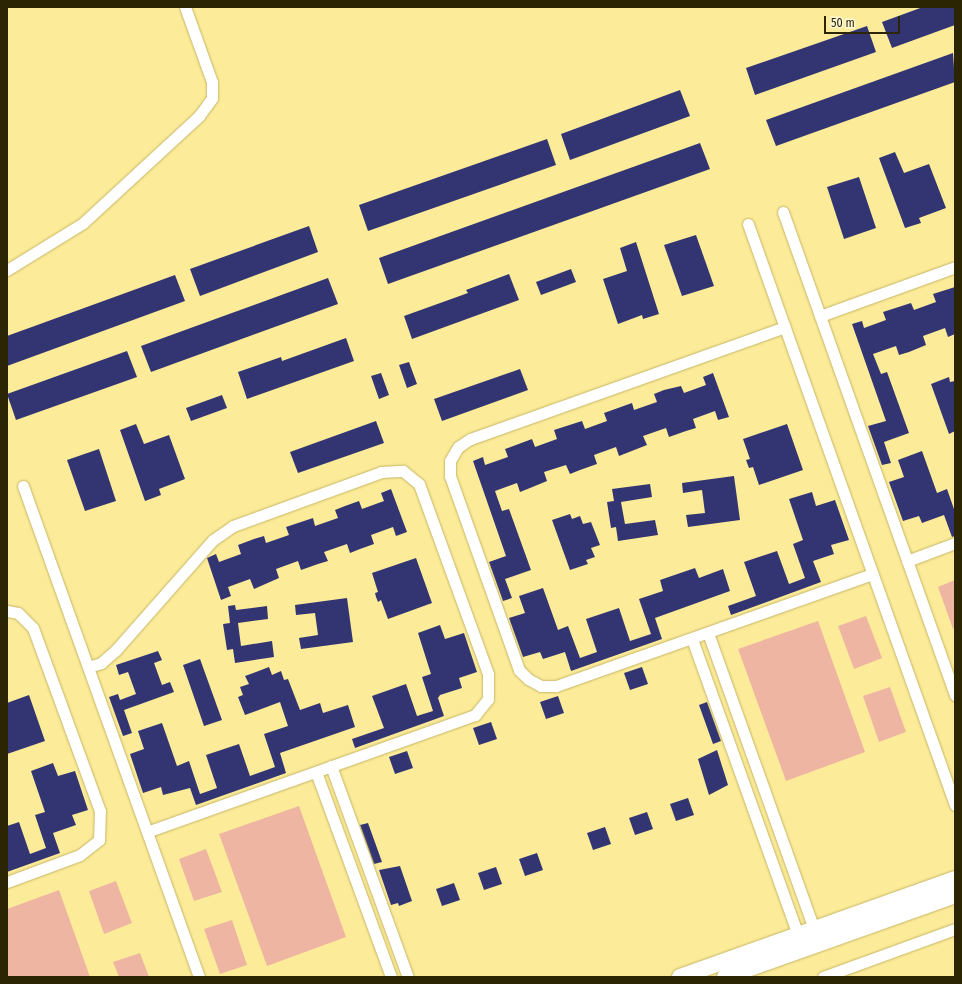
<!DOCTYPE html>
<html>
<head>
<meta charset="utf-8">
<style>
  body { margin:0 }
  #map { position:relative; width:962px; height:984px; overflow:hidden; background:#fcec9a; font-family:"Fira Sans Condensed",sans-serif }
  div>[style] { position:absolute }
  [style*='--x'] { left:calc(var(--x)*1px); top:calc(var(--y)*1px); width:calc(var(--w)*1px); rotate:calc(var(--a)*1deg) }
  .green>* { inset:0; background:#efb5a3 }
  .building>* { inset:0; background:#333572 }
  .roads { filter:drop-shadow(0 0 1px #c5b565) drop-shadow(0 0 1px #c5b565) }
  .street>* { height:11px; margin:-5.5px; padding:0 5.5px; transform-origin:5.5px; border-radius:5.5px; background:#fff }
  .secondary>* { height:16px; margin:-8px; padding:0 8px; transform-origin:8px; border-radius:8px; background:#fff }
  span { translate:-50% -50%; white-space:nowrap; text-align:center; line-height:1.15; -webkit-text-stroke:4px #fef8d9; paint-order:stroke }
  .frame { position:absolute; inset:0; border:8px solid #2c2503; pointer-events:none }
  .scale { position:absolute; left:824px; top:16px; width:76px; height:18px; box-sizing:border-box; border:2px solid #2c2503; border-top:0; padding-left:5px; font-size:12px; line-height:14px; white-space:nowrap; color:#2c2503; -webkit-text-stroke:3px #fef8d9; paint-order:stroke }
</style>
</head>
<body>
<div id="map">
  <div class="green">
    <i style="clip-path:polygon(955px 580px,955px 628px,953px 629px,938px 587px)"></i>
    <i style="clip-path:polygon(866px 616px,882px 658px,854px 669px,838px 626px)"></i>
    <i style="clip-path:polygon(818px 621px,865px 752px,786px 781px,738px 649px)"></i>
    <i style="clip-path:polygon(890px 687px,906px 732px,879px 742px,863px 696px)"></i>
    <i style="clip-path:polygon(299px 806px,346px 937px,267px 966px,219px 834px)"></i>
    <i style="clip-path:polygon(206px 849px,222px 892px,194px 901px,179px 859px)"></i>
    <i style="clip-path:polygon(116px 881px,132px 923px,104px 934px,89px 891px)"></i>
    <i style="clip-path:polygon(59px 890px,90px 977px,7px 977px,7px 909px)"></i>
    <i style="clip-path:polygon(232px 920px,247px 965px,220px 974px,204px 929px)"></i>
    <i style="clip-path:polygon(140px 953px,149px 977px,119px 977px,113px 962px)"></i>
  </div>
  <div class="building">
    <i style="clip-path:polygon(923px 7px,955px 7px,955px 25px,892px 48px,882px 22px)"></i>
    <i style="clip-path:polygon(867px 26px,876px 52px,755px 95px,746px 68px)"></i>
    <i style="clip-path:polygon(953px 53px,955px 82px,776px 146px,766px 120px)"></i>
    <i style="clip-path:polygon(680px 90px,690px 116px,570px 160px,561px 134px)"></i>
    <i style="clip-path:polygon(547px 139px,556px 165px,368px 231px,359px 205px)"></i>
    <i style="clip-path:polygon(700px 143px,710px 169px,388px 284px,379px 258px)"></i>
    <i style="clip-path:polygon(895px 152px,904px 173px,929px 164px,946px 208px,919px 218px,921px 223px,905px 228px,879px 158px)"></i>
    <i style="clip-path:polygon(859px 177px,876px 228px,844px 239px,827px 187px)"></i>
    <i style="clip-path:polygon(309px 226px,318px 252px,200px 296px,190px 269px)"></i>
    <i style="clip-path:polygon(696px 235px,714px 286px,682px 296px,664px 245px)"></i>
    <i style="clip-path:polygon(636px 242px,659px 314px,643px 319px,642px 315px,618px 324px,603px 279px,627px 271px,620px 248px)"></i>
    <i style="clip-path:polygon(571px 269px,576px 282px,541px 295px,536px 282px)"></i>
    <i style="clip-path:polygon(509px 274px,519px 300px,412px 339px,404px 316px,468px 293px,466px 290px)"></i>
    <i style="clip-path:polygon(175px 275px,185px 301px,7px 366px,7px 336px)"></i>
    <i style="clip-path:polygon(328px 278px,338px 304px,151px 372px,141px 346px)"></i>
    <i style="clip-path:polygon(955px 287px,955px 334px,948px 337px,945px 328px,923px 336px,926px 345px,909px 352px,899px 355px,896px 346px,873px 354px,881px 374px,887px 372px,909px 433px,884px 442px,891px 463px,882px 465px,868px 426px,886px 421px,852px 324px,862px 321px,864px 328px,886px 320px,883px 312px,911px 303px,914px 310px,936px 302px,933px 294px)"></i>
    <i style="clip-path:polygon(346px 338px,354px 361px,247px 399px,238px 372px,281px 357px,282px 361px)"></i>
    <i style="clip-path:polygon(127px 351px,137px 377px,16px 420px,7px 394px)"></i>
    <i style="clip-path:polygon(409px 362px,417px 384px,407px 388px,399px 365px)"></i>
    <i style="clip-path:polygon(520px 369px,528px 390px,442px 421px,434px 399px)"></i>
    <i style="clip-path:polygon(381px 373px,389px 395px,379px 399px,371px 376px)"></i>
    <i style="clip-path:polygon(713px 373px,729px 417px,718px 420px,715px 411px,693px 419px,696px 428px,686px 431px,669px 437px,666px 428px,643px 436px,647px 445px,619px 456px,616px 447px,594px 455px,597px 464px,580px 470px,570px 474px,566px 465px,544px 472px,547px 481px,530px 488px,520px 492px,517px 483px,495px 491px,502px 511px,509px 509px,531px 570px,505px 579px,512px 598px,503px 601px,489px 562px,506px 556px,473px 461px,483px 457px,485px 465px,508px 457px,505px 449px,532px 439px,535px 447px,557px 439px,554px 430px,582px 421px,585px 429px,607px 421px,604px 413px,632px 403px,634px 410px,657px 402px,654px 394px,664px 390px,681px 386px,684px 393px,706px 385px,703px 377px)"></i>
    <i style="clip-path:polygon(949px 377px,950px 382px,955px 381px,955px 431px,949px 434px,931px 384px)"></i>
    <i style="clip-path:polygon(222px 395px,227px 408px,191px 421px,186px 408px)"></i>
    <i style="clip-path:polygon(376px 421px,384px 443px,298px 473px,290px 452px)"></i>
    <i style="clip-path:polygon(136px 424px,144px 444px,169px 435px,185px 479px,159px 489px,161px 495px,145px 501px,120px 430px)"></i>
    <i style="clip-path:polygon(787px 424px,803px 470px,759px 485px,753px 467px,749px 468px,746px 460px,750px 459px,743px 439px)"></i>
    <i style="clip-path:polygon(99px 449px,116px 501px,85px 511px,67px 460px)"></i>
    <i style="clip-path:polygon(922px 451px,937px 493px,947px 489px,955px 512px,955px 536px,952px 537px,944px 515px,922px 523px,919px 516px,903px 521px,889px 482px,904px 477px,898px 460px)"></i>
    <i style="clip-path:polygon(734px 476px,740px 520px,688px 527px,686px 515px,705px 513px,702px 490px,683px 493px,682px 483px)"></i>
    <i style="clip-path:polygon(650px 484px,652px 497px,621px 502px,625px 524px,655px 520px,658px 535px,618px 541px,616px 527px,611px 528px,607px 502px,614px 501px,612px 489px)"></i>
    <i style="clip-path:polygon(391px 489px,407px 532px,396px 536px,393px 527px,371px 535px,374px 544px,360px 549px,350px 553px,347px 544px,324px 552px,328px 561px,318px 564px,301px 570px,298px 561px,276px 569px,279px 578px,254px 589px,250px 579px,228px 587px,231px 596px,221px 600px,207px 558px,216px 554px,219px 562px,241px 554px,238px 545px,254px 539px,264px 536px,266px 543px,289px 535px,286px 527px,313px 518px,315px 526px,338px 518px,335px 510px,345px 506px,359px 501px,362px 509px,384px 501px,381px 493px)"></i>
    <i style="clip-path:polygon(812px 492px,816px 506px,835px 500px,849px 540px,831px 545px,834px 554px,813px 561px,821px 582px,731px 615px,728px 606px,756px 596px,744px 562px,777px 551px,789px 584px,805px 578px,793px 544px,803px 540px,789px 499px)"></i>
    <i style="clip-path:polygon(570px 514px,572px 519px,580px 516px,583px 524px,591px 522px,600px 545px,591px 548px,595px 557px,586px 560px,588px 564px,570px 570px,552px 520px)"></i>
    <i style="clip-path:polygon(416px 558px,432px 603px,388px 619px,381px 600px,378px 602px,376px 597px,375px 593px,378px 592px,372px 573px)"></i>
    <i style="clip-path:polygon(695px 568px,699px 578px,723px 569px,730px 591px,655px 618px,662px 639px,571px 671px,565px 652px,543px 659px,540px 652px,523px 657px,509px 618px,525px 613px,519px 596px,543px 588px,558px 630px,568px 626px,580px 658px,597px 652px,586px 619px,619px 608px,630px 641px,651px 634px,639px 599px,663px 591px,660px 580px)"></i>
    <i style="clip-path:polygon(347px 598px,353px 642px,301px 649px,299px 638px,318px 635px,315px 613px,296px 615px,295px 605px)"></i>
    <i style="clip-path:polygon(235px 605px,236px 610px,267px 606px,268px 619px,238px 623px,241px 646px,272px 641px,274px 657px,235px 663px,233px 649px,227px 650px,223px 624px,230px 623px,228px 606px)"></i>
    <i style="clip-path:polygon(440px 625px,445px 639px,464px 633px,477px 672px,459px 678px,462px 688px,440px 695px,438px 698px,444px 716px,355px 748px,352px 739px,384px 728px,372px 696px,406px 684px,417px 716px,433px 711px,422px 677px,431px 674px,418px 633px)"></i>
    <i style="clip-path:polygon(158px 651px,162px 660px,154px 663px,162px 685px,170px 682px,174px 692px,124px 710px,132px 733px,123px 736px,109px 697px,118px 694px,120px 700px,136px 694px,128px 672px,119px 675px,116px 665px)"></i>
    <i style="clip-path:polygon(200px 659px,222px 720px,204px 726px,183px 665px)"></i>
    <i style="clip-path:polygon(269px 667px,272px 675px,281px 671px,284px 680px,288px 679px,300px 710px,320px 703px,323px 713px,348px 705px,355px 727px,280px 753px,286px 773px,196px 805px,190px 788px,163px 795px,161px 787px,143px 793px,130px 754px,144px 749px,138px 731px,162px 723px,177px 766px,189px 761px,200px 794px,217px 788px,206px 755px,239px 744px,250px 776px,275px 767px,264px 734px,288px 726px,280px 702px,245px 715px,238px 697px,243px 695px,240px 687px,249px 684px,245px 676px)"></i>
    <i style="clip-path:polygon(642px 667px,648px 684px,630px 690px,624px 673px)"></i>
    <i style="clip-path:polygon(29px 695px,45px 741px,7px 754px,7px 703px)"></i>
    <i style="clip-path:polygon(558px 696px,564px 713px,546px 719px,540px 702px)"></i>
    <i style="clip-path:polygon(707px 702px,721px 741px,713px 744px,699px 705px)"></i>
    <i style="clip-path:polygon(491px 722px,497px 739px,479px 745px,473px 728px)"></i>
    <i style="clip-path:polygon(717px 750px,728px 785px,709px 795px,698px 759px)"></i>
    <i style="clip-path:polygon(407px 751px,413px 768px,395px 774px,389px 757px)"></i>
    <i style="clip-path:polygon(53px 763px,58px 776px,75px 771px,88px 810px,72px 815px,76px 825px,53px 833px,60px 853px,7px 872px,7px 826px,19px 822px,30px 854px,46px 848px,35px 815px,45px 812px,31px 771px)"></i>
    <i style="clip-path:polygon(688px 798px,694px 815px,676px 821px,670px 804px)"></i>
    <i style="clip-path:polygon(647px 812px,653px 829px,635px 835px,629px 818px)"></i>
    <i style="clip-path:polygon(368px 823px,382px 862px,374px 864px,360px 825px)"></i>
    <i style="clip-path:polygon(605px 827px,611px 844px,593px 850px,587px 833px)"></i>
    <i style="clip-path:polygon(537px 853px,543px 870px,525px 876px,519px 859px)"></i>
    <i style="clip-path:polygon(400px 866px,412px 901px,399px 906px,398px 903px,391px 905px,379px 870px)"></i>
    <i style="clip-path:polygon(496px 867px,502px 884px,484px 890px,478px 873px)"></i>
    <i style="clip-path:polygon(454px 883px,460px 900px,442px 906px,436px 889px)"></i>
  </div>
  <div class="roads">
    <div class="street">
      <i style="--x:783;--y:212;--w:513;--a:70.4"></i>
      <i style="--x:748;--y:224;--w:617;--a:70.39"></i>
      <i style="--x:7;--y:270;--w:89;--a:-31.7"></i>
      <i style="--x:83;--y:223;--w:158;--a:-42.7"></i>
      <i style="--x:199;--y:116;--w:22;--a:-54"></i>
      <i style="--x:212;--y:98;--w:16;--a:-90"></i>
      <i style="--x:212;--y:82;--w:80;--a:-109.8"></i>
      <i style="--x:820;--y:316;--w:144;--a:-19.9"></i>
      <i style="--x:785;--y:327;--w:334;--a:160.4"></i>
      <i style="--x:470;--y:439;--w:14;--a:146"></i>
      <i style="--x:458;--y:447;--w:16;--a:120"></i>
      <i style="--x:450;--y:461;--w:15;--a:90"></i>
      <i style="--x:450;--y:476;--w:206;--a:70.4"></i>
      <i style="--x:519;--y:670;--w:13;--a:45"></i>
      <i style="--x:528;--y:679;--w:15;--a:28"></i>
      <i style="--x:541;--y:686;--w:15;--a:0"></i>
      <i style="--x:556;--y:686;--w:336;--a:-19.5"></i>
      <i style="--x:23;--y:486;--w:522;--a:70.28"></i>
      <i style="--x:907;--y:561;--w:51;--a:-20.6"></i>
      <i style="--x:7;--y:611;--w:11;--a:10"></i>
      <i style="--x:18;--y:613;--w:21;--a:45"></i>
      <i style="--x:33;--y:628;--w:195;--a:69.9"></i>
      <i style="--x:100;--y:811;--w:29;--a:92"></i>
      <i style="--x:99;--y:840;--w:24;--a:142"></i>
      <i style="--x:80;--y:855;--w:78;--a:159.7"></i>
      <i style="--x:708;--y:633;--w:314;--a:70.3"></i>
      <i style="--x:692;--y:639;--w:314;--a:70.3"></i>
      <i style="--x:88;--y:667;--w:14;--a:-17"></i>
      <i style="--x:101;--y:663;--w:18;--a:-41"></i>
      <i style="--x:115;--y:651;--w:148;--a:-48.6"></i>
      <i style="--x:213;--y:540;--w:24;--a:-35"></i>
      <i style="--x:233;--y:526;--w:158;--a:-20"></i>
      <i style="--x:381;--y:472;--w:22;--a:-3"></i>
      <i style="--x:403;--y:471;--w:21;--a:39"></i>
      <i style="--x:419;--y:484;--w:202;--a:70"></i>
      <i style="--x:488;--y:674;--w:25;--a:90"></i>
      <i style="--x:488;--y:699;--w:21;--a:129"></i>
      <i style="--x:475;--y:715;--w:348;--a:160.4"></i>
      <i style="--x:331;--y:766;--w:225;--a:70"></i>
      <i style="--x:316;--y:772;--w:218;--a:69.9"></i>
      <i style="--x:823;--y:977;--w:140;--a:-20"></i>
    </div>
    <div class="secondary">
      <i style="--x:680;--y:977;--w:292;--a:-19.6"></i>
      <i style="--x:725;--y:977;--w:244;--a:-19.6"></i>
    </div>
  </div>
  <div class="frame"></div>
  <div class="scale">50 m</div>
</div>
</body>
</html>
